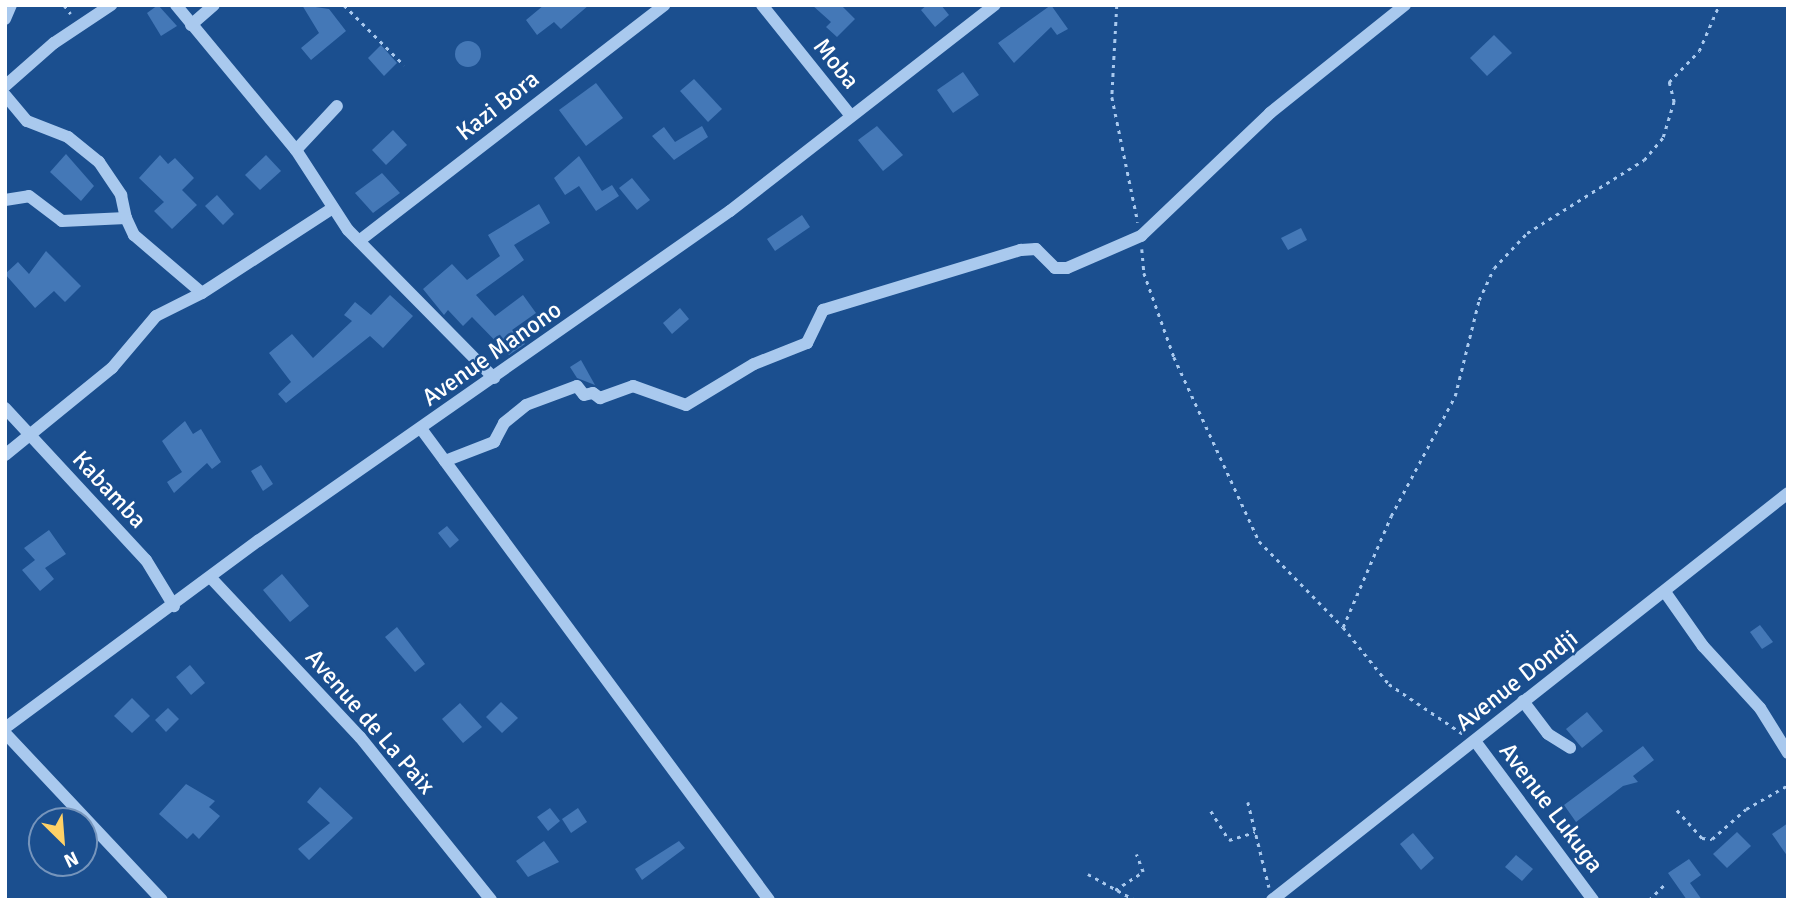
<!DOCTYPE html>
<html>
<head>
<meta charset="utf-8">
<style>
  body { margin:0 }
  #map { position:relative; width:1793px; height:905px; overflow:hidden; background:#1b4f8f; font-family:Signika,sans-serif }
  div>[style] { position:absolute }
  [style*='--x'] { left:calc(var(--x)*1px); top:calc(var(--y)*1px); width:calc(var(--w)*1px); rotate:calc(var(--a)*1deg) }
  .building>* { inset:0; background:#4478b7 }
  .round { border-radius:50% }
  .path>* { height:2.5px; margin-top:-1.25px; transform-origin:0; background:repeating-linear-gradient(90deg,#a9c9ee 0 3.5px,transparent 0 8.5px) }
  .minor>* { height:12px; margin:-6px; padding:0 6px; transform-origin:6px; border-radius:6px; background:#a9c9ee }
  span { translate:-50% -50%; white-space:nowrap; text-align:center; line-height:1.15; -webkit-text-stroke:5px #1b4f8f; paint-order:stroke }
  .street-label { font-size:24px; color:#fff }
  .frame { position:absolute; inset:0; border:7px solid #fff; pointer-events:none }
  .north { position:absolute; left:28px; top:807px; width:70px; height:70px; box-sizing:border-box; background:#1b4f8f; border:2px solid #7695bc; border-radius:50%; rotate:155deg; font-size:19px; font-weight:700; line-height:28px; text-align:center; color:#fff }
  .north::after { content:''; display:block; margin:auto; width:24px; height:32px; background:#ffd166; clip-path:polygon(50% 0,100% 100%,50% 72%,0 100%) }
</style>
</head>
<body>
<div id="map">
  <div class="building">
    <i style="clip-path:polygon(158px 5px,177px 26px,161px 36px,147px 13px)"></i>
    <i style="clip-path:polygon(302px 5px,329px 9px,346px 31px,311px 60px,301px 48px,319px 33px)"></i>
    <i style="clip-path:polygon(544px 5px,589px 5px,561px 29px,554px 22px,537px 35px,526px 20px)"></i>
    <i style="clip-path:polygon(812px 5px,841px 5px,855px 19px,837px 37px,826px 27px,831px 22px)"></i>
    <i style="clip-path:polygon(927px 5px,941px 5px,949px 15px,935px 27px,921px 10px)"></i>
    <i style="clip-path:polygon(1051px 5px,1068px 29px,1057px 35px,1051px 27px,1014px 63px,998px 43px)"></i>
    <i style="clip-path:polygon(1494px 35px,1512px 53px,1487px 76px,1470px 58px)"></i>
    <i class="round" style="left:455px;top:41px;width:26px;height:26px"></i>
    <i style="clip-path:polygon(381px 45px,397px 63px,384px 76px,368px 58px)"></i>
    <i style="clip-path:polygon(963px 72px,979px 95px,953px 113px,937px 90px)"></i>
    <i style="clip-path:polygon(694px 79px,722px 109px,708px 122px,680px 91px)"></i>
    <i style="clip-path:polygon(596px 83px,623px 118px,586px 146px,559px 110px)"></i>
    <i style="clip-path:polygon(702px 126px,708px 137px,674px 160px,652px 136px,664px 127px,675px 142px)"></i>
    <i style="clip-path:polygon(877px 126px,903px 155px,883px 171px,858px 140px)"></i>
    <i style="clip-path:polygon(393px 130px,407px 145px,386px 165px,372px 150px)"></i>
    <i style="clip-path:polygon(66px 154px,94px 186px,81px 201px,50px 172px)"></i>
    <i style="clip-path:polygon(160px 155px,168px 164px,175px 158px,194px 178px,182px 190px,197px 205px,172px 229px,154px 211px,164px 202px,139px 178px)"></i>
    <i style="clip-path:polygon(266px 155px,281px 171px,260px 190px,245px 175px)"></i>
    <i style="clip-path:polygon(579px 156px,602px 191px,612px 185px,619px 196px,596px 211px,579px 186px,565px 195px,554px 178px)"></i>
    <i style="clip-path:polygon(382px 173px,400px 193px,373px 213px,355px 193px)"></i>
    <i style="clip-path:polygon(632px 178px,650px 200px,637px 210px,619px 188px)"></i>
    <i style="clip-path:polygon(217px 195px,234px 214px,223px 225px,205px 206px)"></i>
    <i style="clip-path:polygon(539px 204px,550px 223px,514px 245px,524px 260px,476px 295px,495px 316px,523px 295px,536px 313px,512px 330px,525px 344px,509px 355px,472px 317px,463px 326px,448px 310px,444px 315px,423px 289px,452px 264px,467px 280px,500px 256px,488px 235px)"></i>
    <i style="clip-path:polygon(802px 215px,810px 227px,775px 251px,767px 239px)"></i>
    <i style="clip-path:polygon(1301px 228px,1307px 240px,1288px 250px,1281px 238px)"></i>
    <i style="clip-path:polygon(46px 251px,81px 286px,65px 302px,54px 291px,35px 308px,5px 274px,18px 262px,29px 274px)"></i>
    <i style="clip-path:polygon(390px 295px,413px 316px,383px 348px,370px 336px,286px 403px,278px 394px,291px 382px,269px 353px,292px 334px,313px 358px,352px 321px,344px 315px,355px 302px,371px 315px)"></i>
    <i style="clip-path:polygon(680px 308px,689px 319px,672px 334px,663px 323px)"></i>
    <i style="clip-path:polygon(581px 360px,595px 385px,577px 378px,570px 367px)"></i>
    <i style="clip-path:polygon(185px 421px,193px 434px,201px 429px,221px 462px,212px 469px,207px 463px,174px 493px,167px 482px,182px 472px,162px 441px)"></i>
    <i style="clip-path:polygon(261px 465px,273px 484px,263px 491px,251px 471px)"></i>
    <i style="clip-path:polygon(447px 526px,459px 540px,450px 548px,438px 533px)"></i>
    <i style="clip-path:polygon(49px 530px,66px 554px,45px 568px,54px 579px,40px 591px,22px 570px,35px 560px,24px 548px)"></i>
    <i style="clip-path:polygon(282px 574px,309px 606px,290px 622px,263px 590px)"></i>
    <i style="clip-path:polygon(1760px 625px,1773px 642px,1762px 649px,1750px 632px)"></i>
    <i style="clip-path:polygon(397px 627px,425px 664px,415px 672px,385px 637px)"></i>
    <i style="clip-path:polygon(190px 665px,205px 683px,191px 695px,176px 677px)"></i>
    <i style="clip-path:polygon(132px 698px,150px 716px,132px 733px,114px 716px)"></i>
    <i style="clip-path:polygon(501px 702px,518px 718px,502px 733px,486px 717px)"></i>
    <i style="clip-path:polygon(460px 703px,482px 727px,463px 743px,442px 719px)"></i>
    <i style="clip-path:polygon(168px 708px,179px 719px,166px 732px,155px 720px)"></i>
    <i style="clip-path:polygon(1587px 712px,1603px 731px,1582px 748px,1566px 729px)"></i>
    <i style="clip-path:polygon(1643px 746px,1654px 760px,1633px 776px,1638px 782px,1623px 786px,1576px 822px,1564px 805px)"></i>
    <i style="clip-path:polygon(186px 784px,215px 801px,209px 807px,220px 816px,199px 839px,193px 833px,187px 839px,159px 814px)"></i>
    <i style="clip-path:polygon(320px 787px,353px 818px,309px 860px,298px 849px,330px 823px,307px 802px)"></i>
    <i style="clip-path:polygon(550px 808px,560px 821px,548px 831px,537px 817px)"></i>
    <i style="clip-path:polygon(578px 808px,587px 822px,571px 833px,562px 819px)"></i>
    <i style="clip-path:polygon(1788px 823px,1788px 857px,1772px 834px)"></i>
    <i style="clip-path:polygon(1737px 832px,1751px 846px,1727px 868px,1713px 854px)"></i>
    <i style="clip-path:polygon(1413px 833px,1434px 858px,1421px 870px,1400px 844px)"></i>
    <i style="clip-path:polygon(544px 841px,559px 862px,528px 877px,516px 861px)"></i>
    <i style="clip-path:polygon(679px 841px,685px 848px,642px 880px,635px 869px)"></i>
    <i style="clip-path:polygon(1516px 855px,1533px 869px,1522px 881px,1505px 867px)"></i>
    <i style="clip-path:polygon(1689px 859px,1701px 875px,1690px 883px,1702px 900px,1687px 900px,1668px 873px)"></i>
  </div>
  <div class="path">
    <i style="--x:64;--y:5;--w:11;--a:52"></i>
    <i style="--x:344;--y:5;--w:85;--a:45"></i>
    <i style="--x:1117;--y:5;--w:92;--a:93.1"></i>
    <i style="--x:1112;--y:97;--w:128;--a:78.3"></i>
    <i style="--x:1142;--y:249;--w:24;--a:85"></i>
    <i style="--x:1144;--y:273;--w:89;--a:70.3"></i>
    <i style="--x:1174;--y:357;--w:203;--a:65.2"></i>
    <i style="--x:1259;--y:541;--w:120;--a:45.7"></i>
    <i style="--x:1343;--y:627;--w:73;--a:51.1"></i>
    <i style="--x:1389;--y:684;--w:89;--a:34"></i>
    <i style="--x:1343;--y:627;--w:121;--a:-66.6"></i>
    <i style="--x:1391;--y:516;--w:136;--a:-61.9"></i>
    <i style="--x:1455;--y:396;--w:99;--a:-76"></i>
    <i style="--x:1479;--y:300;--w:35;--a:-65"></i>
    <i style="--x:1494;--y:268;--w:48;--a:-46.7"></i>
    <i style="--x:1527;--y:233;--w:138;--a:-32"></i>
    <i style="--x:1644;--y:160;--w:30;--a:-50"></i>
    <i style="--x:1663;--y:137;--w:37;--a:-73"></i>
    <i style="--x:1674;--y:102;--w:21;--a:-104"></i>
    <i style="--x:1669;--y:82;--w:43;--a:-45.9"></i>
    <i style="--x:1699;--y:51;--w:50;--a:-66.5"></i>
    <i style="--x:1248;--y:802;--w:88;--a:76.1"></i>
    <i style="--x:1677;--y:810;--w:38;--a:48"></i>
    <i style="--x:1702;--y:838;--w:10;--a:6"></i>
    <i style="--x:1712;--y:839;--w:45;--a:-41.4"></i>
    <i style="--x:1746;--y:809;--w:48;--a:-29.7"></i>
    <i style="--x:1211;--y:811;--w:34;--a:58"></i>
    <i style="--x:1229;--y:840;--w:27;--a:-17"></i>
    <i style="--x:1088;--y:874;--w:54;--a:29"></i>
    <i style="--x:1115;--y:890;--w:33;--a:-33"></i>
    <i style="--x:1143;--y:872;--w:19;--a:-111"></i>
    <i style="--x:1649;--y:900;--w:24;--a:-45"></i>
  </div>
  <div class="minor">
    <i style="--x:176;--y:5;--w:188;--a:50.4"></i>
    <i style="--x:296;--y:150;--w:95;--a:57"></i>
    <i style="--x:348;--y:230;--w:208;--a:45.4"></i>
    <i style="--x:762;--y:5;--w:142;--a:51.3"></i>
    <i style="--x:5;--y:19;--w:15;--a:-67"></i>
    <i style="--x:191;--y:25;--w:30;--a:-41"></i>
    <i style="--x:5;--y:86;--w:65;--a:-41.3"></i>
    <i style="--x:54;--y:43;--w:69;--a:-33.7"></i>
    <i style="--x:5;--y:95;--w:34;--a:50"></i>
    <i style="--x:27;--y:121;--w:44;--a:21.3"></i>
    <i style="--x:68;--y:137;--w:40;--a:39"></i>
    <i style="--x:99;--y:162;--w:40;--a:56"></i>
    <i style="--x:121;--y:195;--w:24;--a:78"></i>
    <i style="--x:296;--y:150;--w:60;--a:-47"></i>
    <i style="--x:5;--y:200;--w:24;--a:-9"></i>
    <i style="--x:29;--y:196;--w:41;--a:37.1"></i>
    <i style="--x:62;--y:221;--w:64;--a:-2.7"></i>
    <i style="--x:126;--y:218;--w:19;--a:65"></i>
    <i style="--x:134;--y:235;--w:89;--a:40.5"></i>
    <i style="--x:359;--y:241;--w:386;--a:-37.7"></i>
    <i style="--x:5;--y:408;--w:207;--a:47.2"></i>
    <i style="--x:146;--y:560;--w:54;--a:58.7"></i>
    <i style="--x:422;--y:430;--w:584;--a:53.56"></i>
    <i style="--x:5;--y:455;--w:138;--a:-39.1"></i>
    <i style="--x:112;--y:368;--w:68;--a:-49.8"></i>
    <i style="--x:156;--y:316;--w:51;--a:-26.6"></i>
    <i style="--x:202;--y:293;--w:156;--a:-33"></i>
    <i style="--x:445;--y:461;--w:53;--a:-21.2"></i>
    <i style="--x:494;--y:442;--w:21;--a:-62"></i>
    <i style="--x:504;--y:423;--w:28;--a:-39"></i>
    <i style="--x:526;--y:405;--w:54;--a:-20.4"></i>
    <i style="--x:577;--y:386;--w:11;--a:52"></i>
    <i style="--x:584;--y:395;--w:9;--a:-13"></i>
    <i style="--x:593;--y:393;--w:9;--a:36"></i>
    <i style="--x:600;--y:398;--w:35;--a:-20"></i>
    <i style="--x:633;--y:386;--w:56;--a:19.7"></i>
    <i style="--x:686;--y:405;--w:79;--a:-31.1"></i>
    <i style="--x:754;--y:364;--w:57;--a:-21.6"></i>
    <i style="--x:807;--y:343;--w:37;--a:-64"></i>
    <i style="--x:823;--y:310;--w:207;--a:-16.9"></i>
    <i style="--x:1021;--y:250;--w:15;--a:-4"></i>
    <i style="--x:1036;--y:249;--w:27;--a:45"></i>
    <i style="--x:1055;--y:268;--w:12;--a:0"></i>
    <i style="--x:1067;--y:268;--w:81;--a:-23.4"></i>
    <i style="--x:1141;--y:236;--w:178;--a:-43.6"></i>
    <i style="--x:1270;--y:113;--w:173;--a:-38.7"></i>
    <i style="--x:211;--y:578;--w:218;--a:46.9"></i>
    <i style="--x:360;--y:737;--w:209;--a:51.2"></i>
    <i style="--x:1665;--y:592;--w:66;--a:54.9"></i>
    <i style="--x:1703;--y:646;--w:84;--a:47.4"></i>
    <i style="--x:1760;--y:708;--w:53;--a:58.1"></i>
    <i style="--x:1523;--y:701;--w:41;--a:52.9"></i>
    <i style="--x:1548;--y:734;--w:26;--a:32"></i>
    <i style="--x:5;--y:728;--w:315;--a:-36.5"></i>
    <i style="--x:258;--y:541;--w:576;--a:-34.96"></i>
    <i style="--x:730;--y:211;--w:336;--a:-37.9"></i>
    <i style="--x:5;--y:733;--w:229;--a:46.8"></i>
    <i style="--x:1475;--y:741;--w:198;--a:53.4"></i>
    <i style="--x:1272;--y:900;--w:657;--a:-38.26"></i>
  </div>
  <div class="street-label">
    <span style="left:836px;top:64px;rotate:51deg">Moba</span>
    <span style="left:498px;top:106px;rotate:-38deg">Kazi Bora</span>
    <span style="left:492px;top:354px;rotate:-35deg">Avenue Manono</span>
    <span style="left:109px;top:490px;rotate:47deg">Kabamba</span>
    <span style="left:1517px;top:681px;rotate:-38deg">Avenue Dondji</span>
    <span style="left:370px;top:722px;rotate:49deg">Avenue de La Paix</span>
    <span style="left:1551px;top:808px;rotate:53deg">Avenue Lukuga</span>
  </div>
  <div class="frame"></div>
  <div class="north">N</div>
</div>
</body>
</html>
